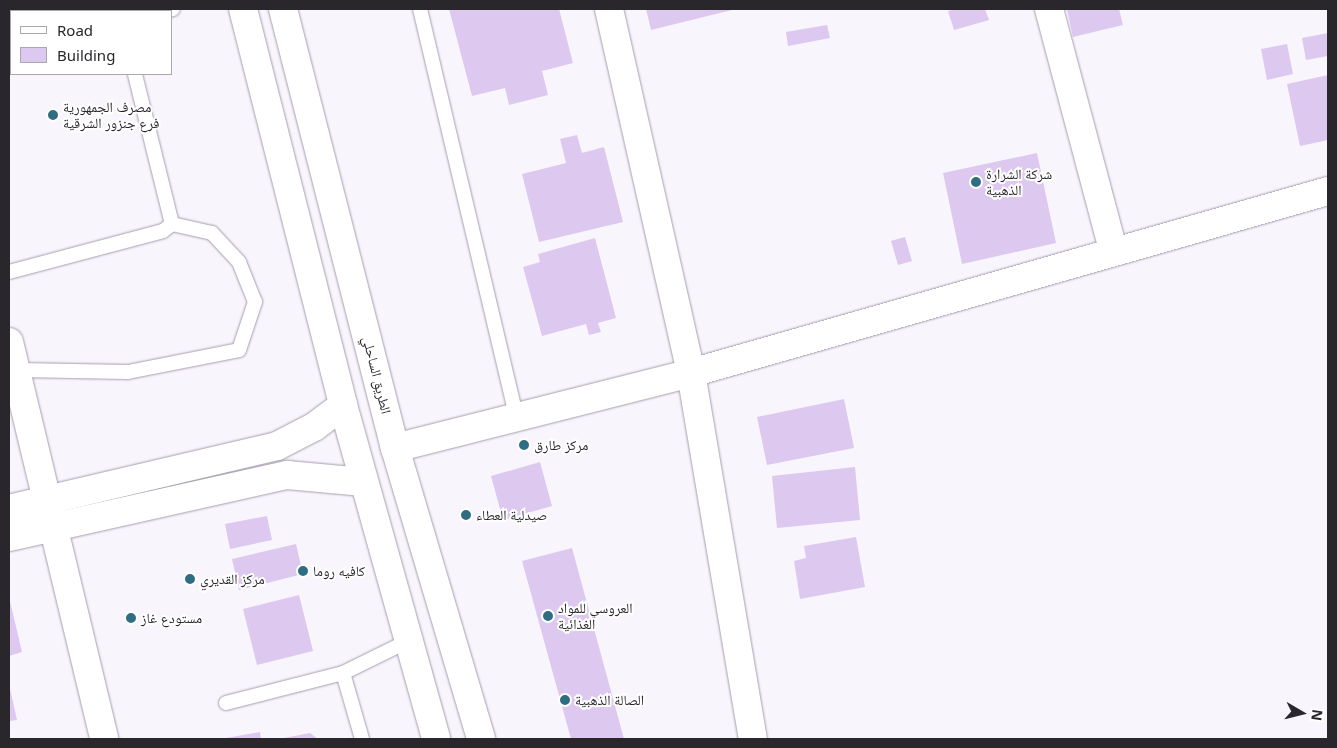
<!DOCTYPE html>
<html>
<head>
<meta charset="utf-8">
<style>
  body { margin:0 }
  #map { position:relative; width:1337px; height:748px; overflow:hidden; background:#f9f5fc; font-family:"Noto Sans","Noto Naskh Arabic",sans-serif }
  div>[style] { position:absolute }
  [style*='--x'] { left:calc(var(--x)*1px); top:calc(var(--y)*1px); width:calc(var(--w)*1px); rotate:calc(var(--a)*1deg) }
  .building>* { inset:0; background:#ddc8f0 }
  .roads { filter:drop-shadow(0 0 1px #a69dae) drop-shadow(0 0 1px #a69dae) }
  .lane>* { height:14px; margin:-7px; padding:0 7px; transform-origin:7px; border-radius:7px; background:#fff }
  .street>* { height:28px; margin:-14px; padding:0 14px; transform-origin:14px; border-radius:14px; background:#fff }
  .secondary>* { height:28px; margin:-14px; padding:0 14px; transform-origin:14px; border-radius:14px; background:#fff }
  .highway>* { height:28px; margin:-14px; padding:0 14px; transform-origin:14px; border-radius:14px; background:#fff }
  .dots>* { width:14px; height:14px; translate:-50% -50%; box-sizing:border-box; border:2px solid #fff; border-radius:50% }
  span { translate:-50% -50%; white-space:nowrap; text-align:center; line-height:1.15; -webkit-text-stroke:4px #fff; paint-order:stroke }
  .poi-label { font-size:14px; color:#29262c }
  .left { translate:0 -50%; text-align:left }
  .street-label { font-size:14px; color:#29262c }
  .frame { position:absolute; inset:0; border:10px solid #29262c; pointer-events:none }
  .legend { position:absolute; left:10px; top:10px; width:162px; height:65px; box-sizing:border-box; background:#fff; border:1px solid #a9a8ab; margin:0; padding:6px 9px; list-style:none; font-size:15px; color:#29262c }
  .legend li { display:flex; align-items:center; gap:10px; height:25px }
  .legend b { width:25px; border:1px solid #a9a8ab }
  .north { position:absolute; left:1277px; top:688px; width:50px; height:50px; -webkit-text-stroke:4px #fff; paint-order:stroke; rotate:98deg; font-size:14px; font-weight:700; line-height:20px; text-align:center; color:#29262c }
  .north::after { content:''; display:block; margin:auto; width:18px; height:22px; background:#29262c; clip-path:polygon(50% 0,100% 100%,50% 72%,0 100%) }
</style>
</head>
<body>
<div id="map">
  <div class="building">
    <i style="clip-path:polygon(449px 9px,559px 9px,573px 63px,542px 71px,548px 95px,509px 105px,505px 88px,472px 96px)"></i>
    <i style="clip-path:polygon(646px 9px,736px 9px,651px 30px)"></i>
    <i style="clip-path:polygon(957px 9px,985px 9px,989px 20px,954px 30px,948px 11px)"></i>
    <i style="clip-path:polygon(1067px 9px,1119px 9px,1123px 25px,1073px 37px)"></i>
    <i style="clip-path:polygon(827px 25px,830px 38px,788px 46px,786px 32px)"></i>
    <i style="clip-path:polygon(1328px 33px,1328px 56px,1306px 60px,1302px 38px)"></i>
    <i style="clip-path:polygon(1287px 44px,1293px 74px,1267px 80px,1261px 49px)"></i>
    <i style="clip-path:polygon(1328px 75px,1328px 140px,1300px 146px,1287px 84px)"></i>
    <i style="clip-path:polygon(577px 135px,582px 153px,604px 147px,623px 222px,539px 242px,522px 174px,566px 163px,560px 139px)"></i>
    <i style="clip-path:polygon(1037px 153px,1056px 243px,962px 264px,943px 173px)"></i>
    <i style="clip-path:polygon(905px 237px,912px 261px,898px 265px,891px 241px)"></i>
    <i style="clip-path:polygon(595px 238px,616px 318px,598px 323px,601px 332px,589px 335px,586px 324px,542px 336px,523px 267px,540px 262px,538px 254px)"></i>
    <i style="clip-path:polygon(844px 399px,854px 448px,767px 465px,757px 417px)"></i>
    <i style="clip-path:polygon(540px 462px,552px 506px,503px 520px,491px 476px)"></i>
    <i style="clip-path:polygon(855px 467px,860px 520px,777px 528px,772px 476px)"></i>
    <i style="clip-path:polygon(267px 516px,272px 540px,230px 549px,225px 524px)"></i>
    <i style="clip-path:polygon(856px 537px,865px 587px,800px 599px,794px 561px,806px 558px,804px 546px)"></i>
    <i style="clip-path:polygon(296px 544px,303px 574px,239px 590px,232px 559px)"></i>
    <i style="clip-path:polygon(572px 548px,624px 739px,571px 739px,522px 561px)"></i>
    <i style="clip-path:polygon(299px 595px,313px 651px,257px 665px,243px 609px)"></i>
    <i style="clip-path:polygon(9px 597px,22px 652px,9px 656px)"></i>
    <i style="clip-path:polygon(9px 684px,17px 720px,9px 721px)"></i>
    <i style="clip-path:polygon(260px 732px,261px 739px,226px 739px,226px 738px)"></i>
    <i style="clip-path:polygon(310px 733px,318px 739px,284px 739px,284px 738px)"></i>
  </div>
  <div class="roads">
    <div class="lane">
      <i style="--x:420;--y:9;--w:417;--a:76.7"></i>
      <i style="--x:165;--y:11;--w:8;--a:-14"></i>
      <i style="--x:9;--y:65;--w:2;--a:-27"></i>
      <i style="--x:9;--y:272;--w:159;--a:-14.9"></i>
      <i style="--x:163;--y:231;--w:11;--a:-38"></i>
      <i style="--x:172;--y:224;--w:154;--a:-103.9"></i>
      <i style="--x:19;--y:370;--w:109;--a:1.1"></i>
      <i style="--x:128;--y:372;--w:113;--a:-11.2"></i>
      <i style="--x:239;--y:350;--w:51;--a:-71.6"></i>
      <i style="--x:255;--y:302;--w:43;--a:-111.8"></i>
      <i style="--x:239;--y:262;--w:40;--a:-133"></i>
      <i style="--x:212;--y:233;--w:41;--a:-167.3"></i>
      <i style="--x:343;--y:673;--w:69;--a:73.9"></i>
      <i style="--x:226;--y:703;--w:121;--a:-14.4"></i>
      <i style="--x:343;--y:673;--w:72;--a:-26.2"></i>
    </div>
    <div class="street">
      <i style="--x:609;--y:9;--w:373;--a:77.3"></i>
      <i style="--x:691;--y:373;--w:371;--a:80.4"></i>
      <i style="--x:1049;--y:9;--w:248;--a:75.1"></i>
      <i style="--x:9;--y:342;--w:408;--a:76.5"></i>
      <i style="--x:395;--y:448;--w:305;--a:-14.2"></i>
      <i style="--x:691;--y:373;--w:662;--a:-15.95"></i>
    </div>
    <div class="secondary">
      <i style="--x:9;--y:509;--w:275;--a:-13.2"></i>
      <i style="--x:277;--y:446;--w:42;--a:-27.2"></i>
      <i style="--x:314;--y:427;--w:36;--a:-37"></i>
      <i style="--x:9;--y:537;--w:285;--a:-12.6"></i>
      <i style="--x:287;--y:475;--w:77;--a:5.2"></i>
    </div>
    <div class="highway">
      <i style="--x:243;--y:9;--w:408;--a:75.8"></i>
      <i style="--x:343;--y:405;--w:347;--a:74.4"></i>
      <i style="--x:283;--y:9;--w:453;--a:75.7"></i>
      <i style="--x:395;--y:448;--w:303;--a:73.5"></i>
    </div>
  </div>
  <div class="dots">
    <i style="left:53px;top:115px;background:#2f6d83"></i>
    <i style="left:976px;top:182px;background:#2f6d83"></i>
    <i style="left:524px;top:445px;background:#2f6d83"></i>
    <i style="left:466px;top:515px;background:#2f6d83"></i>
    <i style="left:303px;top:571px;background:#2f6d83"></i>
    <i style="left:190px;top:579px;background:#2f6d83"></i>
    <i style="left:548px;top:616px;background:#2f6d83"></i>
    <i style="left:131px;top:618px;background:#2f6d83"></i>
    <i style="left:565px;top:700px;background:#2f6d83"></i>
  </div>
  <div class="poi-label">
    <span class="left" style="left:63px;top:115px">مصرف الجمهورية<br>فرع جنزور الشرقية</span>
    <span class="left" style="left:986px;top:182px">شركة الشرارة<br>الذهبية</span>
    <span class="left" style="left:534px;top:445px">مركز طارق</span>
    <span class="left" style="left:476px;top:515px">صيدلية العطاء</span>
    <span class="left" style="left:313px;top:571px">كافيه روما</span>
    <span class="left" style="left:200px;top:579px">مركز القديري</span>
    <span class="left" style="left:558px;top:616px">العروسي للمواد<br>الغذائية</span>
    <span class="left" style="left:141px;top:618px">مستودع غاز</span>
    <span class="left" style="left:575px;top:700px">الصالة الذهبية</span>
  </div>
  <div class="street-label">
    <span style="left:377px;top:375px;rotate:76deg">الطريق الساحلي</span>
  </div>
  <div class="frame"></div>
  <ul class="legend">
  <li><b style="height:6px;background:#fff"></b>Road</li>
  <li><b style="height:14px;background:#ddc8f0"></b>Building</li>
  </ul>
  <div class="north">N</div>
</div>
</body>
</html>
